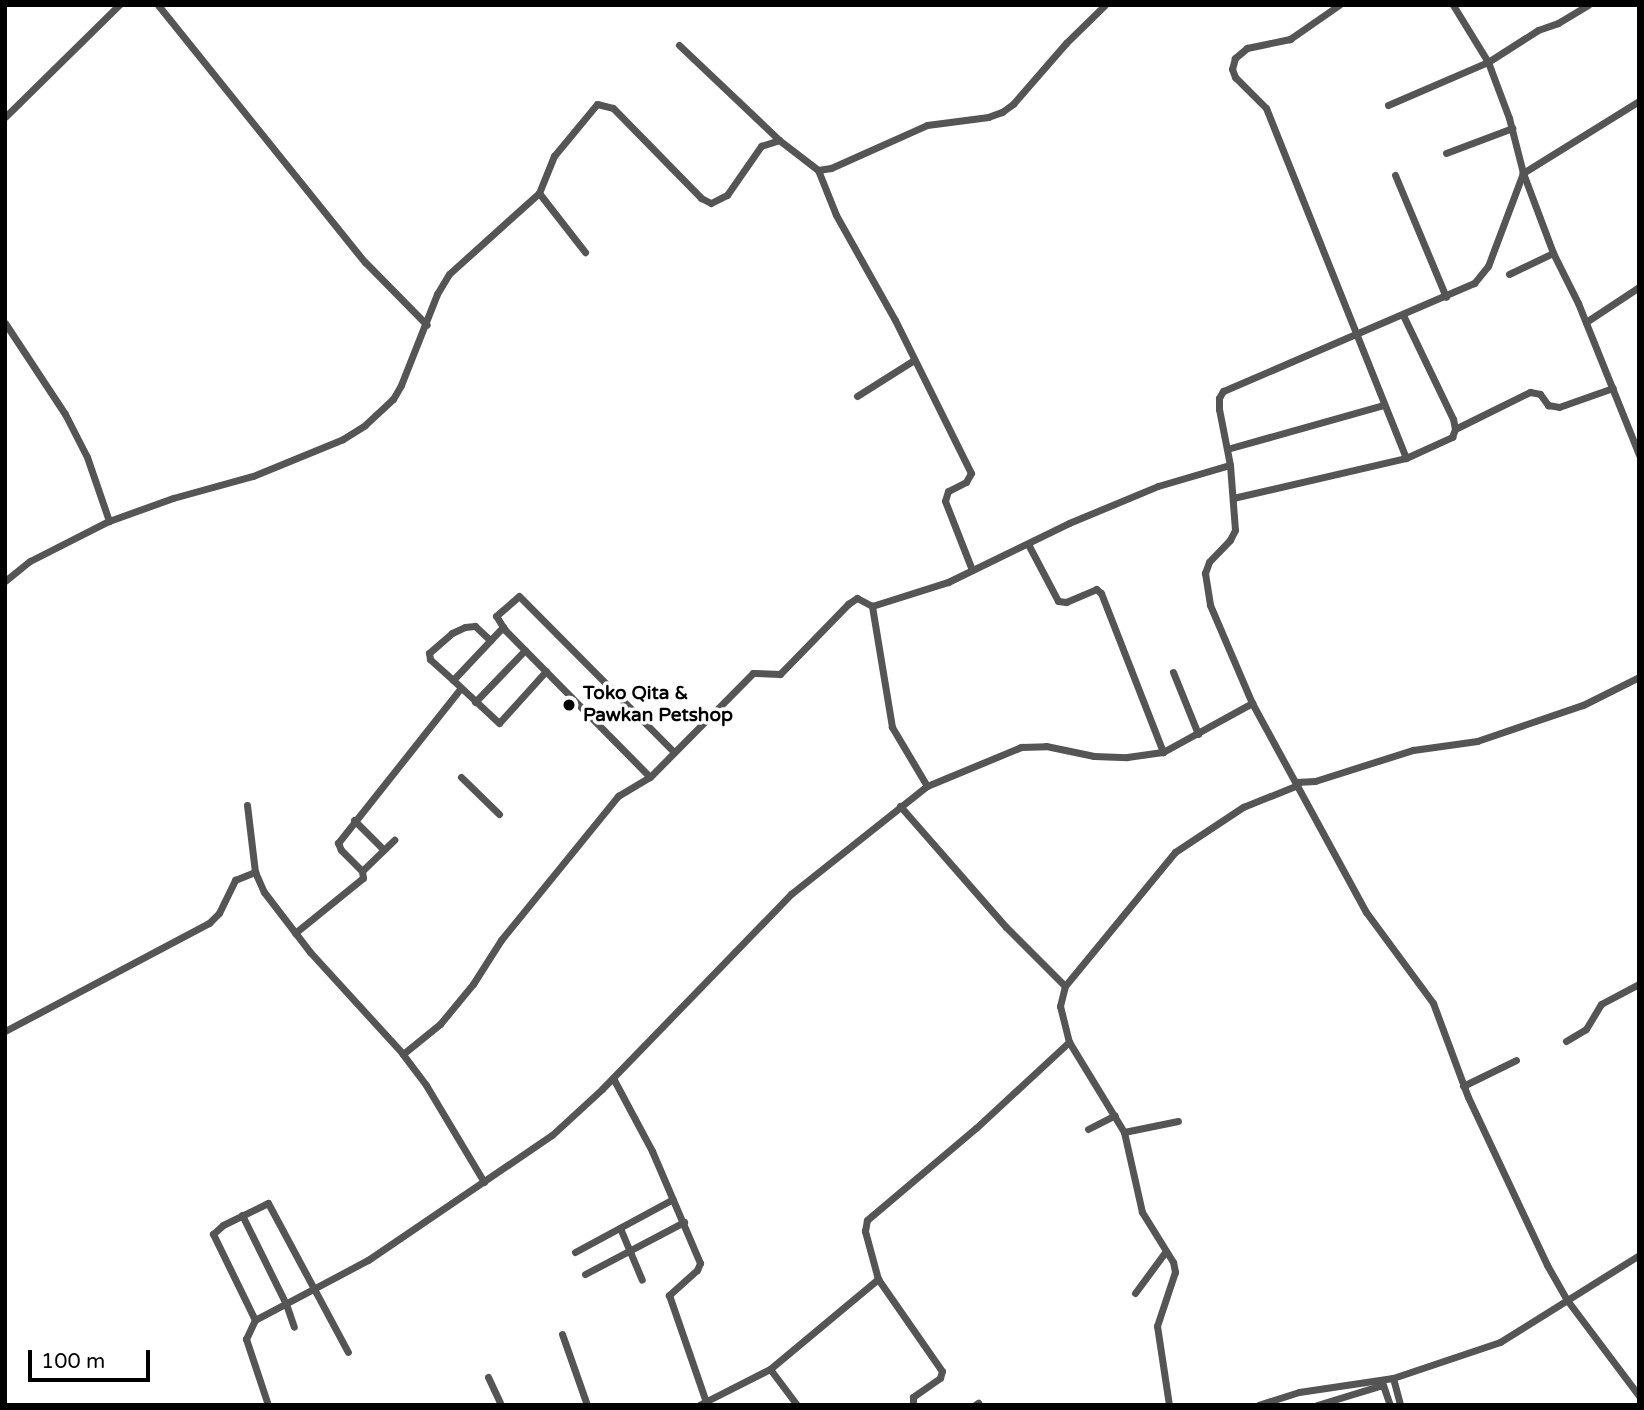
<!DOCTYPE html>
<html>
<head>
<meta charset="utf-8">
<style>
  body { margin:0 }
  #map { position:relative; width:1644px; height:1410px; overflow:hidden; background:#fff; font-family:"Varela Round",sans-serif }
  div>[style] { position:absolute }
  [style*='--x'] { left:calc(var(--x)*1px); top:calc(var(--y)*1px); width:calc(var(--w)*1px); rotate:calc(var(--a)*1deg) }
  .minor>* { height:7px; margin:-3.5px; padding:0 3.5px; transform-origin:3.5px; border-radius:3.5px; background:#555 }
  .dots>* { width:19px; height:19px; translate:-50% -50%; box-sizing:border-box; border:4px solid #fff; border-radius:50% }
  span { translate:-50% -50%; white-space:nowrap; text-align:center; line-height:1.15; -webkit-text-stroke:7px #fff; paint-order:stroke }
  .poi-label { font-size:19px; color:#000; font-weight:700 }
  .left { translate:0 -50%; text-align:left }
  .frame { position:absolute; inset:0; border:7px solid #000; pointer-events:none }
  .scale { position:absolute; left:28px; top:1350px; width:122px; height:32px; box-sizing:border-box; border:4px solid #000; border-top:0; padding-left:9px; font-size:21px; line-height:24px; white-space:nowrap; color:#000; -webkit-text-stroke:5px #fff; paint-order:stroke }
</style>
</head>
<body>
<div id="map">
  <div class="minor">
    <i style="--x:158;--y:5;--w:330;--a:51.2"></i>
    <i style="--x:365;--y:262;--w:88;--a:45.5"></i>
    <i style="--x:1339;--y:5;--w:60;--a:145.2"></i>
    <i style="--x:1290;--y:39;--w:44;--a:168.2"></i>
    <i style="--x:1247;--y:48;--w:16;--a:140"></i>
    <i style="--x:1235;--y:58;--w:11;--a:105"></i>
    <i style="--x:1232;--y:69;--w:9;--a:69"></i>
    <i style="--x:1235;--y:77;--w:44;--a:45"></i>
    <i style="--x:1266;--y:108;--w:377;--a:68.2"></i>
    <i style="--x:1453;--y:5;--w:67;--a:58.4"></i>
    <i style="--x:1488;--y:62;--w:60;--a:69.4"></i>
    <i style="--x:1509;--y:118;--w:57;--a:75.7"></i>
    <i style="--x:1523;--y:173;--w:85;--a:69.4"></i>
    <i style="--x:1553;--y:253;--w:56;--a:63.4"></i>
    <i style="--x:1578;--y:303;--w:164;--a:68.1"></i>
    <i style="--x:679;--y:45;--w:138;--a:43.5"></i>
    <i style="--x:779;--y:140;--w:49;--a:37.6"></i>
    <i style="--x:818;--y:170;--w:48;--a:68.2"></i>
    <i style="--x:836;--y:215;--w:120;--a:60.7"></i>
    <i style="--x:895;--y:320;--w:171;--a:63.6"></i>
    <i style="--x:971;--y:473;--w:10;--a:119"></i>
    <i style="--x:966;--y:482;--w:20;--a:153"></i>
    <i style="--x:948;--y:491;--w:10;--a:107"></i>
    <i style="--x:945;--y:501;--w:74;--a:68.6"></i>
    <i style="--x:1639;--y:101;--w:137;--a:148.2"></i>
    <i style="--x:1523;--y:173;--w:99;--a:110.6"></i>
    <i style="--x:1488;--y:266;--w:22;--a:129"></i>
    <i style="--x:1474;--y:283;--w:273;--a:156.7"></i>
    <i style="--x:1223;--y:391;--w:8;--a:120"></i>
    <i style="--x:1219;--y:398;--w:11;--a:90"></i>
    <i style="--x:1219;--y:409;--w:57;--a:78.9"></i>
    <i style="--x:1230;--y:465;--w:65;--a:85.6"></i>
    <i style="--x:1235;--y:530;--w:11;--a:117"></i>
    <i style="--x:1230;--y:540;--w:30;--a:134"></i>
    <i style="--x:1209;--y:562;--w:12;--a:110"></i>
    <i style="--x:1205;--y:573;--w:32;--a:81"></i>
    <i style="--x:1210;--y:605;--w:107;--a:66.8"></i>
    <i style="--x:1252;--y:703;--w:238;--a:61.4"></i>
    <i style="--x:1366;--y:912;--w:113;--a:53.6"></i>
    <i style="--x:1433;--y:1003;--w:100;--a:69.6"></i>
    <i style="--x:1468;--y:1097;--w:186;--a:64.8"></i>
    <i style="--x:1547;--y:1265;--w:40;--a:60.3"></i>
    <i style="--x:1567;--y:1300;--w:120;--a:53.1"></i>
    <i style="--x:1388;--y:105;--w:109;--a:-23.3"></i>
    <i style="--x:1488;--y:62;--w:59;--a:-32.6"></i>
    <i style="--x:1538;--y:30;--w:21;--a:-19"></i>
    <i style="--x:1558;--y:23;--w:35;--a:-31"></i>
    <i style="--x:5;--y:117;--w:160;--a:-44.5"></i>
    <i style="--x:1446;--y:153;--w:71;--a:-20.7"></i>
    <i style="--x:818;--y:170;--w:13;--a:-9"></i>
    <i style="--x:831;--y:168;--w:105;--a:-24.1"></i>
    <i style="--x:927;--y:125;--w:62;--a:-7.5"></i>
    <i style="--x:988;--y:117;--w:15;--a:-20"></i>
    <i style="--x:1002;--y:112;--w:14;--a:-36"></i>
    <i style="--x:1013;--y:104;--w:81;--a:-49"></i>
    <i style="--x:1066;--y:43;--w:54;--a:-44.3"></i>
    <i style="--x:1395;--y:175;--w:132;--a:67.3"></i>
    <i style="--x:539;--y:193;--w:75;--a:52.1"></i>
    <i style="--x:1509;--y:274;--w:49;--a:-25.5"></i>
    <i style="--x:1586;--y:322;--w:64;--a:-33.4"></i>
    <i style="--x:5;--y:323;--w:109;--a:56.6"></i>
    <i style="--x:65;--y:414;--w:48;--a:62.9"></i>
    <i style="--x:87;--y:457;--w:68;--a:71"></i>
    <i style="--x:857;--y:396;--w:67;--a:-32.3"></i>
    <i style="--x:1455;--y:429;--w:84;--a:-26.3"></i>
    <i style="--x:1530;--y:392;--w:10;--a:11"></i>
    <i style="--x:1540;--y:394;--w:14;--a:54"></i>
    <i style="--x:1548;--y:405;--w:11;--a:10"></i>
    <i style="--x:1559;--y:407;--w:57;--a:-19.4"></i>
    <i style="--x:1227;--y:449;--w:163;--a:-15.7"></i>
    <i style="--x:1233;--y:498;--w:178;--a:-13"></i>
    <i style="--x:1406;--y:458;--w:51;--a:-24.5"></i>
    <i style="--x:1452;--y:437;--w:9;--a:-69"></i>
    <i style="--x:1455;--y:429;--w:10;--a:-101"></i>
    <i style="--x:1453;--y:419;--w:115;--a:-115.7"></i>
    <i style="--x:1028;--y:544;--w:64;--a:62.2"></i>
    <i style="--x:1058;--y:601;--w:8;--a:7"></i>
    <i style="--x:1066;--y:602;--w:33;--a:-23"></i>
    <i style="--x:1096;--y:589;--w:6;--a:39"></i>
    <i style="--x:1101;--y:593;--w:171;--a:68.7"></i>
    <i style="--x:5;--y:581;--w:32;--a:-39"></i>
    <i style="--x:30;--y:561;--w:89;--a:-26.9"></i>
    <i style="--x:109;--y:521;--w:68;--a:-19.8"></i>
    <i style="--x:173;--y:498;--w:83;--a:-15.4"></i>
    <i style="--x:253;--y:476;--w:97;--a:-22.3"></i>
    <i style="--x:343;--y:439;--w:26;--a:-32"></i>
    <i style="--x:365;--y:425;--w:38;--a:-43"></i>
    <i style="--x:393;--y:399;--w:16;--a:-60"></i>
    <i style="--x:401;--y:385;--w:98;--a:-68.4"></i>
    <i style="--x:437;--y:294;--w:23;--a:-59"></i>
    <i style="--x:449;--y:274;--w:121;--a:-42"></i>
    <i style="--x:539;--y:193;--w:40;--a:-68"></i>
    <i style="--x:554;--y:156;--w:67;--a:-50.4"></i>
    <i style="--x:597;--y:104;--w:16;--a:14"></i>
    <i style="--x:613;--y:108;--w:126;--a:45.6"></i>
    <i style="--x:701;--y:198;--w:11;--a:27"></i>
    <i style="--x:711;--y:203;--w:18;--a:-27"></i>
    <i style="--x:727;--y:195;--w:60;--a:-55.2"></i>
    <i style="--x:761;--y:146;--w:19;--a:-18"></i>
    <i style="--x:503;--y:627;--w:13;--a:-122"></i>
    <i style="--x:496;--y:616;--w:30;--a:-41"></i>
    <i style="--x:519;--y:596;--w:220;--a:45.2"></i>
    <i style="--x:546;--y:671;--w:70;--a:132.1"></i>
    <i style="--x:499;--y:723;--w:63;--a:-136.9"></i>
    <i style="--x:453;--y:680;--w:73;--a:-46.7"></i>
    <i style="--x:503;--y:627;--w:4;--a:56"></i>
    <i style="--x:505;--y:630;--w:206;--a:45.4"></i>
    <i style="--x:1173;--y:672;--w:67;--a:68"></i>
    <i style="--x:453;--y:680;--w:31;--a:-138"></i>
    <i style="--x:430;--y:659;--w:6;--a:-99"></i>
    <i style="--x:429;--y:653;--w:30;--a:-41"></i>
    <i style="--x:452;--y:633;--w:14;--a:-25"></i>
    <i style="--x:465;--y:627;--w:10;--a:-6"></i>
    <i style="--x:475;--y:626;--w:21;--a:43"></i>
    <i style="--x:475;--y:702;--w:72;--a:-46.1"></i>
    <i style="--x:461;--y:777;--w:53;--a:44.2"></i>
    <i style="--x:1296;--y:782;--w:19;--a:-3"></i>
    <i style="--x:1315;--y:781;--w:103;--a:-17.6"></i>
    <i style="--x:1413;--y:750;--w:65;--a:-8"></i>
    <i style="--x:1477;--y:741;--w:112;--a:-18.8"></i>
    <i style="--x:1583;--y:705;--w:63;--a:-26.6"></i>
    <i style="--x:927;--y:786;--w:69;--a:-120.7"></i>
    <i style="--x:892;--y:727;--w:123;--a:-99.4"></i>
    <i style="--x:872;--y:606;--w:80;--a:-17.5"></i>
    <i style="--x:948;--y:582;--w:135;--a:-26"></i>
    <i style="--x:1069;--y:523;--w:96;--a:-22.6"></i>
    <i style="--x:1158;--y:486;--w:75;--a:-16.3"></i>
    <i style="--x:247;--y:805;--w:67;--a:83.2"></i>
    <i style="--x:255;--y:872;--w:22;--a:66"></i>
    <i style="--x:264;--y:892;--w:76;--a:52.5"></i>
    <i style="--x:310;--y:952;--w:138;--a:47.6"></i>
    <i style="--x:900;--y:806;--w:161;--a:48.8"></i>
    <i style="--x:1006;--y:927;--w:83;--a:45"></i>
    <i style="--x:354;--y:820;--w:42;--a:45"></i>
    <i style="--x:362;--y:871;--w:45;--a:-44.1"></i>
    <i style="--x:295;--y:933;--w:87;--a:-39"></i>
    <i style="--x:363;--y:878;--w:7;--a:-98"></i>
    <i style="--x:362;--y:871;--w:30;--a:-135"></i>
    <i style="--x:341;--y:850;--w:8;--a:-113"></i>
    <i style="--x:338;--y:843;--w:196;--a:-51.6"></i>
    <i style="--x:5;--y:1031;--w:231;--a:-27.9"></i>
    <i style="--x:209;--y:923;--w:14;--a:-45"></i>
    <i style="--x:219;--y:913;--w:37;--a:-64"></i>
    <i style="--x:235;--y:880;--w:22;--a:-22"></i>
    <i style="--x:1566;--y:1041;--w:23;--a:-31"></i>
    <i style="--x:1586;--y:1029;--w:29;--a:-59"></i>
    <i style="--x:1601;--y:1004;--w:43;--a:-27.8"></i>
    <i style="--x:613;--y:1078;--w:83;--a:61.9"></i>
    <i style="--x:652;--y:1151;--w:122;--a:66.8"></i>
    <i style="--x:700;--y:1263;--w:8;--a:113"></i>
    <i style="--x:697;--y:1270;--w:38;--a:138"></i>
    <i style="--x:669;--y:1295;--w:113;--a:70.9"></i>
    <i style="--x:1463;--y:1086;--w:59;--a:-26.1"></i>
    <i style="--x:1088;--y:1129;--w:30;--a:-27"></i>
    <i style="--x:1124;--y:1132;--w:55;--a:-11.5"></i>
    <i style="--x:484;--y:1182;--w:113;--a:-120.9"></i>
    <i style="--x:426;--y:1085;--w:39;--a:-127"></i>
    <i style="--x:403;--y:1054;--w:48;--a:-39"></i>
    <i style="--x:440;--y:1024;--w:52;--a:-50.5"></i>
    <i style="--x:473;--y:984;--w:52;--a:-57.5"></i>
    <i style="--x:501;--y:940;--w:186;--a:-50.9"></i>
    <i style="--x:618;--y:796;--w:37;--a:-31"></i>
    <i style="--x:650;--y:777;--w:146;--a:-45.3"></i>
    <i style="--x:753;--y:673;--w:27;--a:2"></i>
    <i style="--x:780;--y:674;--w:98;--a:-45.8"></i>
    <i style="--x:848;--y:604;--w:11;--a:-34"></i>
    <i style="--x:857;--y:598;--w:17;--a:28"></i>
    <i style="--x:242;--y:1215;--w:99;--a:63.7"></i>
    <i style="--x:286;--y:1304;--w:24;--a:71"></i>
    <i style="--x:620;--y:1228;--w:56;--a:67.1"></i>
    <i style="--x:575;--y:1252;--w:111;--a:-28.4"></i>
    <i style="--x:585;--y:1274;--w:112;--a:-27.7"></i>
    <i style="--x:878;--y:1279;--w:50;--a:-105.2"></i>
    <i style="--x:865;--y:1231;--w:11;--a:-80"></i>
    <i style="--x:867;--y:1220;--w:143;--a:-40.2"></i>
    <i style="--x:976;--y:1128;--w:127;--a:-42.8"></i>
    <i style="--x:1135;--y:1293;--w:52;--a:-53.6"></i>
    <i style="--x:255;--y:1320;--w:96;--a:-116"></i>
    <i style="--x:213;--y:1234;--w:13;--a:-42"></i>
    <i style="--x:223;--y:1225;--w:50;--a:-26.1"></i>
    <i style="--x:268;--y:1203;--w:169;--a:61.8"></i>
    <i style="--x:562;--y:1334;--w:75;--a:70.6"></i>
    <i style="--x:770;--y:1369;--w:45;--a:53.1"></i>
    <i style="--x:488;--y:1377;--w:31;--a:65"></i>
    <i style="--x:1393;--y:1378;--w:113;--a:-18.6"></i>
    <i style="--x:1500;--y:1342;--w:164;--a:-32"></i>
    <i style="--x:268;--y:1405;--w:70;--a:-108.4"></i>
    <i style="--x:246;--y:1339;--w:21;--a:-65"></i>
    <i style="--x:255;--y:1320;--w:128;--a:-28"></i>
    <i style="--x:368;--y:1260;--w:222;--a:-34.2"></i>
    <i style="--x:552;--y:1135;--w:68;--a:-42.6"></i>
    <i style="--x:602;--y:1089;--w:272;--a:-45.9"></i>
    <i style="--x:791;--y:894;--w:174;--a:-38.5"></i>
    <i style="--x:927;--y:786;--w:102;--a:-22.5"></i>
    <i style="--x:1021;--y:747;--w:25;--a:-2"></i>
    <i style="--x:1046;--y:746;--w:49;--a:11.8"></i>
    <i style="--x:1094;--y:756;--w:33;--a:2"></i>
    <i style="--x:1127;--y:757;--w:36;--a:-8"></i>
    <i style="--x:1163;--y:752;--w:102;--a:-28.8"></i>
    <i style="--x:699;--y:1405;--w:80;--a:-26.9"></i>
    <i style="--x:770;--y:1369;--w:141;--a:-39.8"></i>
    <i style="--x:878;--y:1279;--w:112;--a:55.2"></i>
    <i style="--x:942;--y:1371;--w:7;--a:106"></i>
    <i style="--x:940;--y:1378;--w:33;--a:145"></i>
    <i style="--x:913;--y:1397;--w:8;--a:90"></i>
    <i style="--x:975;--y:1405;--w:4;--a:-34"></i>
    <i style="--x:1169;--y:1405;--w:80;--a:-98.6"></i>
    <i style="--x:1157;--y:1326;--w:57;--a:-71.6"></i>
    <i style="--x:1175;--y:1272;--w:10;--a:-101"></i>
    <i style="--x:1173;--y:1262;--w:59;--a:-121.8"></i>
    <i style="--x:1142;--y:1212;--w:82;--a:-102.7"></i>
    <i style="--x:1124;--y:1132;--w:105;--a:-121.4"></i>
    <i style="--x:1069;--y:1042;--w:37;--a:-104"></i>
    <i style="--x:1060;--y:1006;--w:21;--a:-76"></i>
    <i style="--x:1065;--y:986;--w:173;--a:-50.6"></i>
    <i style="--x:1175;--y:852;--w:82;--a:-33.5"></i>
    <i style="--x:1243;--y:807;--w:59;--a:-21.8"></i>
    <i style="--x:1258;--y:1405;--w:43;--a:-17.6"></i>
    <i style="--x:1299;--y:1392;--w:95;--a:-8.5"></i>
    <i style="--x:1393;--y:1378;--w:28;--a:75"></i>
    <i style="--x:1317;--y:1405;--w:69;--a:-16.9"></i>
    <i style="--x:1383;--y:1385;--w:21;--a:71"></i>
  </div>
  <div class="dots">
    <i style="left:569px;top:705px;background:#000"></i>
  </div>
  <div class="poi-label">
    <span class="left" style="left:583px;top:705px">Toko Qita &amp;<br>Pawkan Petshop</span>
  </div>
  <div class="frame"></div>
  <div class="scale">100 m</div>
</div>
</body>
</html>
